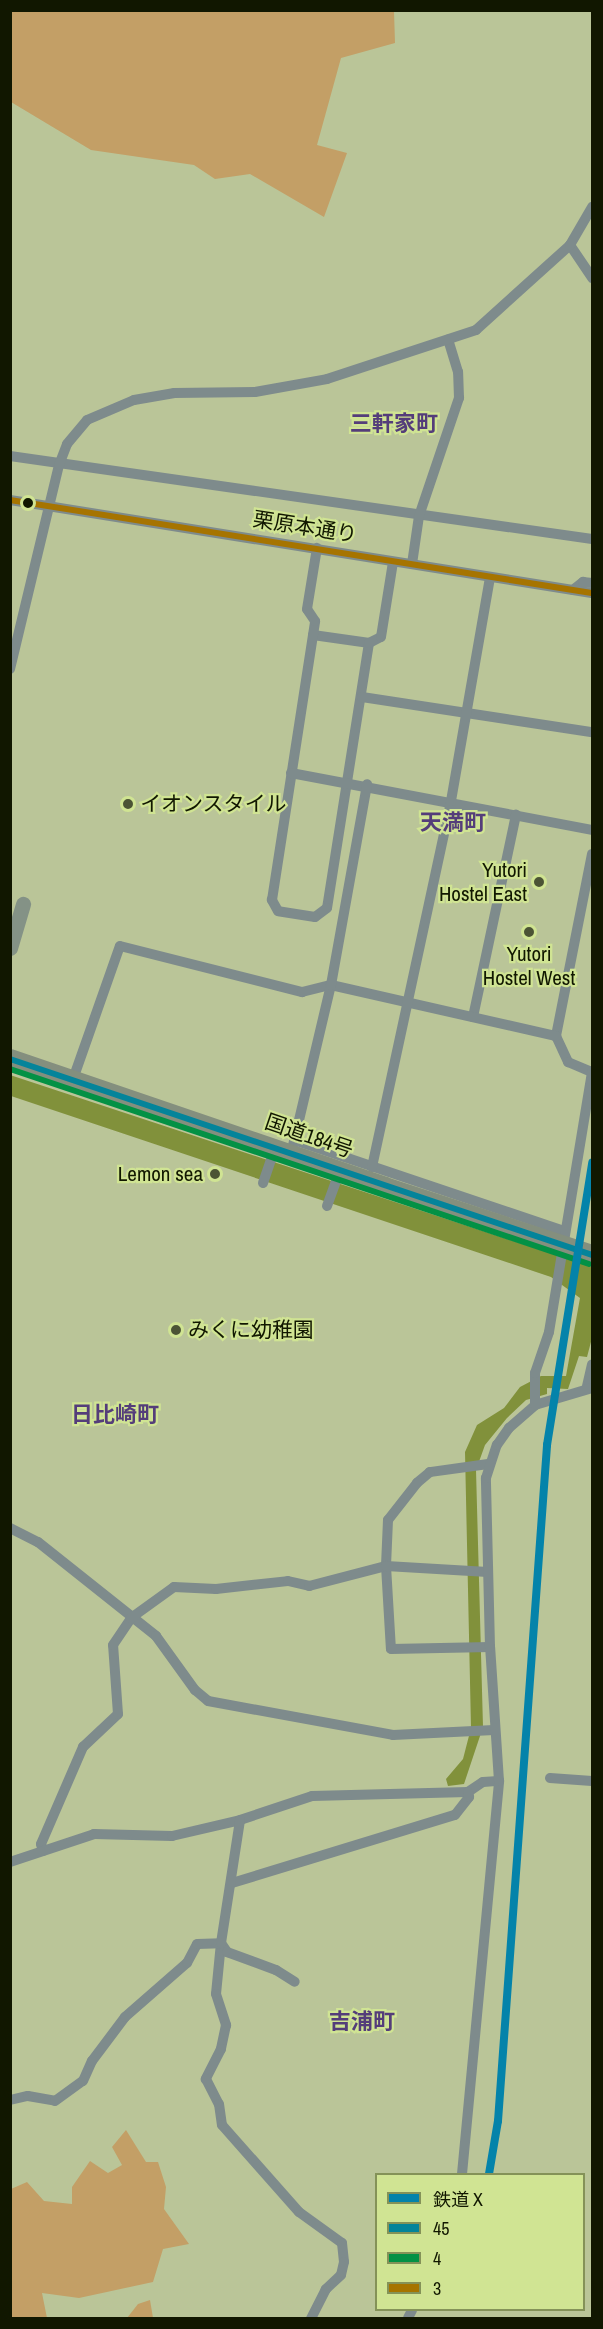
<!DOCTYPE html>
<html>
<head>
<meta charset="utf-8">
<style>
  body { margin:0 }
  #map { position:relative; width:603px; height:2329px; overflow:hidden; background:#bac598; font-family:"Archivo Narrow","Noto Sans JP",sans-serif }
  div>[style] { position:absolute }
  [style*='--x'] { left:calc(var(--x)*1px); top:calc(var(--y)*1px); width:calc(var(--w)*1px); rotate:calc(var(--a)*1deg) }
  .forest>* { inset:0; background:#c39f66 }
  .water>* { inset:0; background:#81913b }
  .street>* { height:10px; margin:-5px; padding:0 5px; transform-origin:5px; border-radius:5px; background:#7e8b8c }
  .secondary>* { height:15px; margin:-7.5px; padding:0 7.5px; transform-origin:7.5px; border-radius:7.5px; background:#849286 }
  .highway>* { height:20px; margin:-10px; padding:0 10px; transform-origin:10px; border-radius:10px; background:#848f7e }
  .highway-bridge>* { height:20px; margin:-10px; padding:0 10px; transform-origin:10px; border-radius:10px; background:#848f7e }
  .bus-1>* { height:6px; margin:-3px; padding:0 3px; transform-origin:3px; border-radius:3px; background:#04849a }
  .bus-2>* { height:6px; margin:-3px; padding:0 3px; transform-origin:3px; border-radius:3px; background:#039145 }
  .bus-3>* { height:6px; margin:-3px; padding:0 3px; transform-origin:3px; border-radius:3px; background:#a67400 }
  .rail-1>* { height:8px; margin:-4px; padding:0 4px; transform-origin:4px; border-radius:4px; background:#0483aa }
  .dots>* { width:16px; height:16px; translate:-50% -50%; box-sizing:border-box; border:3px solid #d0e493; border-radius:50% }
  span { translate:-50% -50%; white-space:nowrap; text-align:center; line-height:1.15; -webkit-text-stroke:4.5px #d0e493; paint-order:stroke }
  .street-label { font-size:21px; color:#111700 }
  .poi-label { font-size:21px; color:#111700 }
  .left { translate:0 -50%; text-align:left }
  .right { translate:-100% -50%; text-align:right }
  .neighbourhood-label { font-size:22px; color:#543d7a; font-weight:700 }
  .frame { position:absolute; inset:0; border:12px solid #111700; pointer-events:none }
  .legend { position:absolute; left:375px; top:2173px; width:210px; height:138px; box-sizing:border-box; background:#d0e493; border:2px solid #849258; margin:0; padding:8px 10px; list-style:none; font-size:18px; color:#111700 }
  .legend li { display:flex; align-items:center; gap:12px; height:30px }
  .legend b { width:30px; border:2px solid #849258 }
</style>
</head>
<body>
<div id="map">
  <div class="forest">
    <i style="clip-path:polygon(10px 11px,394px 11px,395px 43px,341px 58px,317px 145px,347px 153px,324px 217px,250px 174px,215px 179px,194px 165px,91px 150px,11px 102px)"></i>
    <i style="clip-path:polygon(126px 2130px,146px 2162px,158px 2162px,166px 2187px,164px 2209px,189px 2244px,163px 2249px,153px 2282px,79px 2298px,42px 2293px,47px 2318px,11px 2318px,11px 2189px,27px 2182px,44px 2201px,72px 2204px,72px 2187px,90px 2161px,108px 2173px,122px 2165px,112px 2147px)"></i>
    <i style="clip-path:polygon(150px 2300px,153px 2318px,127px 2318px,138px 2304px)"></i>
  </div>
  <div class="water">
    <i style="clip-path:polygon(10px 1075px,592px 1267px,592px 1338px,587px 1357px,579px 1356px,568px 1389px,547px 1388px,547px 1394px,526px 1400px,507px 1418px,485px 1445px,476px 1470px,483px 1727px,464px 1784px,448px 1786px,446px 1779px,463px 1759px,471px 1728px,465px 1452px,477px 1425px,504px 1408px,520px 1387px,541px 1376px,566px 1376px,580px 1298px,551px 1277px,11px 1096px)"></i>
  </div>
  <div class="street">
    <i style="--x:570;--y:245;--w:40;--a:56"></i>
    <i style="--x:10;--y:456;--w:588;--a:8.12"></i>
    <i style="--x:10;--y:500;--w:589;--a:9.08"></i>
    <i style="--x:412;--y:564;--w:49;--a:-81.7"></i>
    <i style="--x:419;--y:516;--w:125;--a:-71.3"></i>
    <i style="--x:459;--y:398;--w:26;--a:-92"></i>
    <i style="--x:458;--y:372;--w:34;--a:-107"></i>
    <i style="--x:573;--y:590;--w:13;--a:-39"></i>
    <i style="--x:583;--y:582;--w:9;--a:6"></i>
    <i style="--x:313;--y:635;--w:57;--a:8.1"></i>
    <i style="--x:369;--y:643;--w:268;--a:99"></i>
    <i style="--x:327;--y:908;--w:15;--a:143"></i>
    <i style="--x:315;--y:917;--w:37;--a:-171"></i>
    <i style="--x:278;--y:911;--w:13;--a:-119"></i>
    <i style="--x:272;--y:900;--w:282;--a:-81.2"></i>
    <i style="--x:315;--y:621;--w:14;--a:-124"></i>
    <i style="--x:307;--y:609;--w:62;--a:-80.7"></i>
    <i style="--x:369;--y:643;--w:13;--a:-27"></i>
    <i style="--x:381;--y:637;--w:76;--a:-80.9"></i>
    <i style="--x:10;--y:669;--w:210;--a:-76.5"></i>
    <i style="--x:59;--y:465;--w:22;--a:-69"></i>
    <i style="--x:67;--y:444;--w:31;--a:-50"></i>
    <i style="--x:87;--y:420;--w:51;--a:-23.1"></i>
    <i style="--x:134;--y:400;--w:41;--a:-9.9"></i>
    <i style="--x:174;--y:393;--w:81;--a:-0.7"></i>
    <i style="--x:255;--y:392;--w:73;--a:-10.2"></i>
    <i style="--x:327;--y:379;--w:157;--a:-18.2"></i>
    <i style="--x:476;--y:330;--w:127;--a:-42.1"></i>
    <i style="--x:570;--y:245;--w:44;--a:-59.9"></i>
    <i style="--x:362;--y:697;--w:233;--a:8.7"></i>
    <i style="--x:291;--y:773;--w:306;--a:10.7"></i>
    <i style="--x:592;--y:854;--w:186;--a:101.2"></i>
    <i style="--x:556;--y:1036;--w:29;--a:65"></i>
    <i style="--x:568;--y:1062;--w:26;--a:23"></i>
    <i style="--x:473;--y:1017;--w:207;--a:-78"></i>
    <i style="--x:72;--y:1082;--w:144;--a:-70.6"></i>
    <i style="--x:120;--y:946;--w:188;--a:14.2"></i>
    <i style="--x:302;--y:992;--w:30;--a:-14"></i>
    <i style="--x:331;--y:985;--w:231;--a:12.8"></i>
    <i style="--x:294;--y:1140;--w:285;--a:18.6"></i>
    <i style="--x:291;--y:1154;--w:174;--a:-76.7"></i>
    <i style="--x:331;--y:985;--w:204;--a:-79.8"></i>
    <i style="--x:372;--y:1167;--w:374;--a:-77.8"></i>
    <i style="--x:451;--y:801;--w:227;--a:-80.1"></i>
    <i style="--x:263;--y:1183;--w:36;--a:-71"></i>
    <i style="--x:327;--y:1206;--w:37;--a:-70"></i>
    <i style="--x:587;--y:1386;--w:22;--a:-77"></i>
    <i style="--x:535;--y:1405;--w:59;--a:-16.6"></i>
    <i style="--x:488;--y:1464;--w:59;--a:172.1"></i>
    <i style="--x:430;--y:1472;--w:17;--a:140"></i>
    <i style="--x:417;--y:1483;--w:47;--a:128.1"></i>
    <i style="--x:388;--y:1520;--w:46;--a:92.5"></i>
    <i style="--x:386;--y:1566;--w:83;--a:86.6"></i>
    <i style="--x:391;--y:1649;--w:99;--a:-1.2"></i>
    <i style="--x:10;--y:1528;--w:31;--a:27"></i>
    <i style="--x:38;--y:1542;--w:151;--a:38.5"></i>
    <i style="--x:156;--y:1636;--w:67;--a:54.2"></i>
    <i style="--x:195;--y:1690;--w:17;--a:40"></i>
    <i style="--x:208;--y:1701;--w:188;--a:10.4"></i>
    <i style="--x:393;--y:1735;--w:101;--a:-2.8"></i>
    <i style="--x:550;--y:1778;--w:42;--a:4.1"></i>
    <i style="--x:43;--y:1851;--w:7;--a:-106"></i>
    <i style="--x:41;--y:1844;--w:106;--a:-66.6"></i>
    <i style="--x:83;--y:1747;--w:48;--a:-43.3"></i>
    <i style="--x:118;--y:1714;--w:69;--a:-94.1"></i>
    <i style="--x:113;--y:1645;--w:32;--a:-56"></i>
    <i style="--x:131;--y:1618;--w:53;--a:-35.8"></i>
    <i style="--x:174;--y:1587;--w:42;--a:2.7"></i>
    <i style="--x:216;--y:1589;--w:72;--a:-6.3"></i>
    <i style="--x:288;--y:1581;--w:22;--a:13"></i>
    <i style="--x:309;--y:1586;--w:80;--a:-14.6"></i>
    <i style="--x:386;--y:1566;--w:102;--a:3.4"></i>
    <i style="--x:10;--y:1862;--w:89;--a:-18.4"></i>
    <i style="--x:94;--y:1834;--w:78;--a:1.5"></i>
    <i style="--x:172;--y:1836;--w:70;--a:-13.2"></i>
    <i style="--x:240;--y:1820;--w:76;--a:-18.4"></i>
    <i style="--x:312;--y:1796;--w:156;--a:-1.5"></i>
    <i style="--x:468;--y:1792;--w:18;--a:-34"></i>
    <i style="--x:483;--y:1782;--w:16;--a:-4"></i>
    <i style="--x:232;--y:1883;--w:233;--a:-17"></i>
    <i style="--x:455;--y:1815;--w:23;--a:-52"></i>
    <i style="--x:469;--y:1797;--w:5;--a:-101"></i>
    <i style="--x:221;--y:1943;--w:51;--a:95.6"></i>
    <i style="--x:216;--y:1994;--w:33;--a:72"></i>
    <i style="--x:226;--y:2025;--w:25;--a:102"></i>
    <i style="--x:221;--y:2049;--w:34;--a:117"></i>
    <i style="--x:206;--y:2079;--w:28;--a:63"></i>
    <i style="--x:219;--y:2104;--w:21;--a:82"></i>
    <i style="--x:222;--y:2125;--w:116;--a:48.5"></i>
    <i style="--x:299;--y:2212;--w:53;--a:35.8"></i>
    <i style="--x:342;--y:2243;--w:19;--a:84"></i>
    <i style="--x:344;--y:2262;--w:13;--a:103"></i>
    <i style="--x:341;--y:2275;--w:21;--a:137"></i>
    <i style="--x:326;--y:2289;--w:33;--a:117"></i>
    <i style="--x:221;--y:1943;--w:11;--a:56"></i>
    <i style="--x:227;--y:1952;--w:52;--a:20.2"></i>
    <i style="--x:276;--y:1970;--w:22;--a:32"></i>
    <i style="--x:10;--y:2100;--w:18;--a:-13"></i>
    <i style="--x:28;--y:2096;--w:27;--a:10"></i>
    <i style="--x:55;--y:2101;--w:34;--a:-36"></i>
    <i style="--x:83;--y:2081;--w:22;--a:-66"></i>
    <i style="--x:92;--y:2061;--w:55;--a:-53.1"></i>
    <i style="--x:125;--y:2017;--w:82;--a:-41.1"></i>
    <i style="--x:187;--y:1963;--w:21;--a:-62"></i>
    <i style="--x:197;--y:1944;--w:24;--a:-2"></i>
    <i style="--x:221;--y:1943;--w:124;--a:-81.2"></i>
    <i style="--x:462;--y:2174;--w:395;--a:-84.6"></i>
    <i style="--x:499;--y:1781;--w:134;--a:-93.8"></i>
    <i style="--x:490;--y:1647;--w:169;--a:-91.4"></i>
    <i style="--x:486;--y:1478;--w:35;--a:-72"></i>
    <i style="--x:497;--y:1445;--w:21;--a:-55"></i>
    <i style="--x:509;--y:1428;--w:35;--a:-41"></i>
    <i style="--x:535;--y:1405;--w:32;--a:-90"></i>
    <i style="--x:535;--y:1373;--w:43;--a:-71.1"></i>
    <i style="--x:549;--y:1332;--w:264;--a:-80.6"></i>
    <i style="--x:408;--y:2318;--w:9;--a:-63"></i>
  </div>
  <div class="secondary">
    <i style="--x:10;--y:948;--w:46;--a:-73.5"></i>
  </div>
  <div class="highway">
    <i style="--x:10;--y:1059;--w:396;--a:18.8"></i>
  </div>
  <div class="highway-bridge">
    <i style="--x:385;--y:1187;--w:218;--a:18.2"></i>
  </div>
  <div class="bus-1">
    <i style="--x:10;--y:1059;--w:614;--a:18.61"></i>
  </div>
  <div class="bus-2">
    <i style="--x:10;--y:1069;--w:611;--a:18.61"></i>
  </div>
  <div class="bus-3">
    <i style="--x:10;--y:500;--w:589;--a:9.08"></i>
  </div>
  <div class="rail-1">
    <i style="--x:489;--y:2174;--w:54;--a:-80.4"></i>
    <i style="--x:498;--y:2121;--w:678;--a:-85.85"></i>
    <i style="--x:547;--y:1445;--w:286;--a:-80.9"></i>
  </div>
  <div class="dots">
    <i style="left:28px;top:503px;background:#111700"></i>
    <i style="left:128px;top:804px;background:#4c5435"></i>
    <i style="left:539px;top:882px;background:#4c5435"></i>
    <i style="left:529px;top:932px;background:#4c5435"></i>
    <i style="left:215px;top:1174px;background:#4c5435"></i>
    <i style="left:176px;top:1330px;background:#4c5435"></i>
  </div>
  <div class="street-label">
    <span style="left:305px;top:527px;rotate:9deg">栗原本通り</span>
    <span style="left:309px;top:1136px;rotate:19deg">国道184号</span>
  </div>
  <div class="poi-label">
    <span class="left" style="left:140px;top:804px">イオンスタイル</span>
    <span class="right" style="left:527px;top:882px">Yutori<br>Hostel East</span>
    <span style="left:529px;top:966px">Yutori<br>Hostel West</span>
    <span class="right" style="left:203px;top:1174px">Lemon sea</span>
    <span class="left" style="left:188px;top:1330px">みくに幼稚園</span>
  </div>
  <div class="neighbourhood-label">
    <span style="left:394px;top:424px">三軒家町</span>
    <span style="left:453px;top:823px">天満町</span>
    <span style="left:115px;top:1415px">日比崎町</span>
    <span style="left:362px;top:2022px">吉浦町</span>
  </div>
  <div class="frame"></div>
  <ul class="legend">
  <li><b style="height:8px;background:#0483aa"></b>鉄道 X</li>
  <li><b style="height:8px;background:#04849a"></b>45</li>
  <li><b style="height:8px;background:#039145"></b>4</li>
  <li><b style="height:8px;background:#a67400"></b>3</li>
  </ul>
</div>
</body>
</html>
